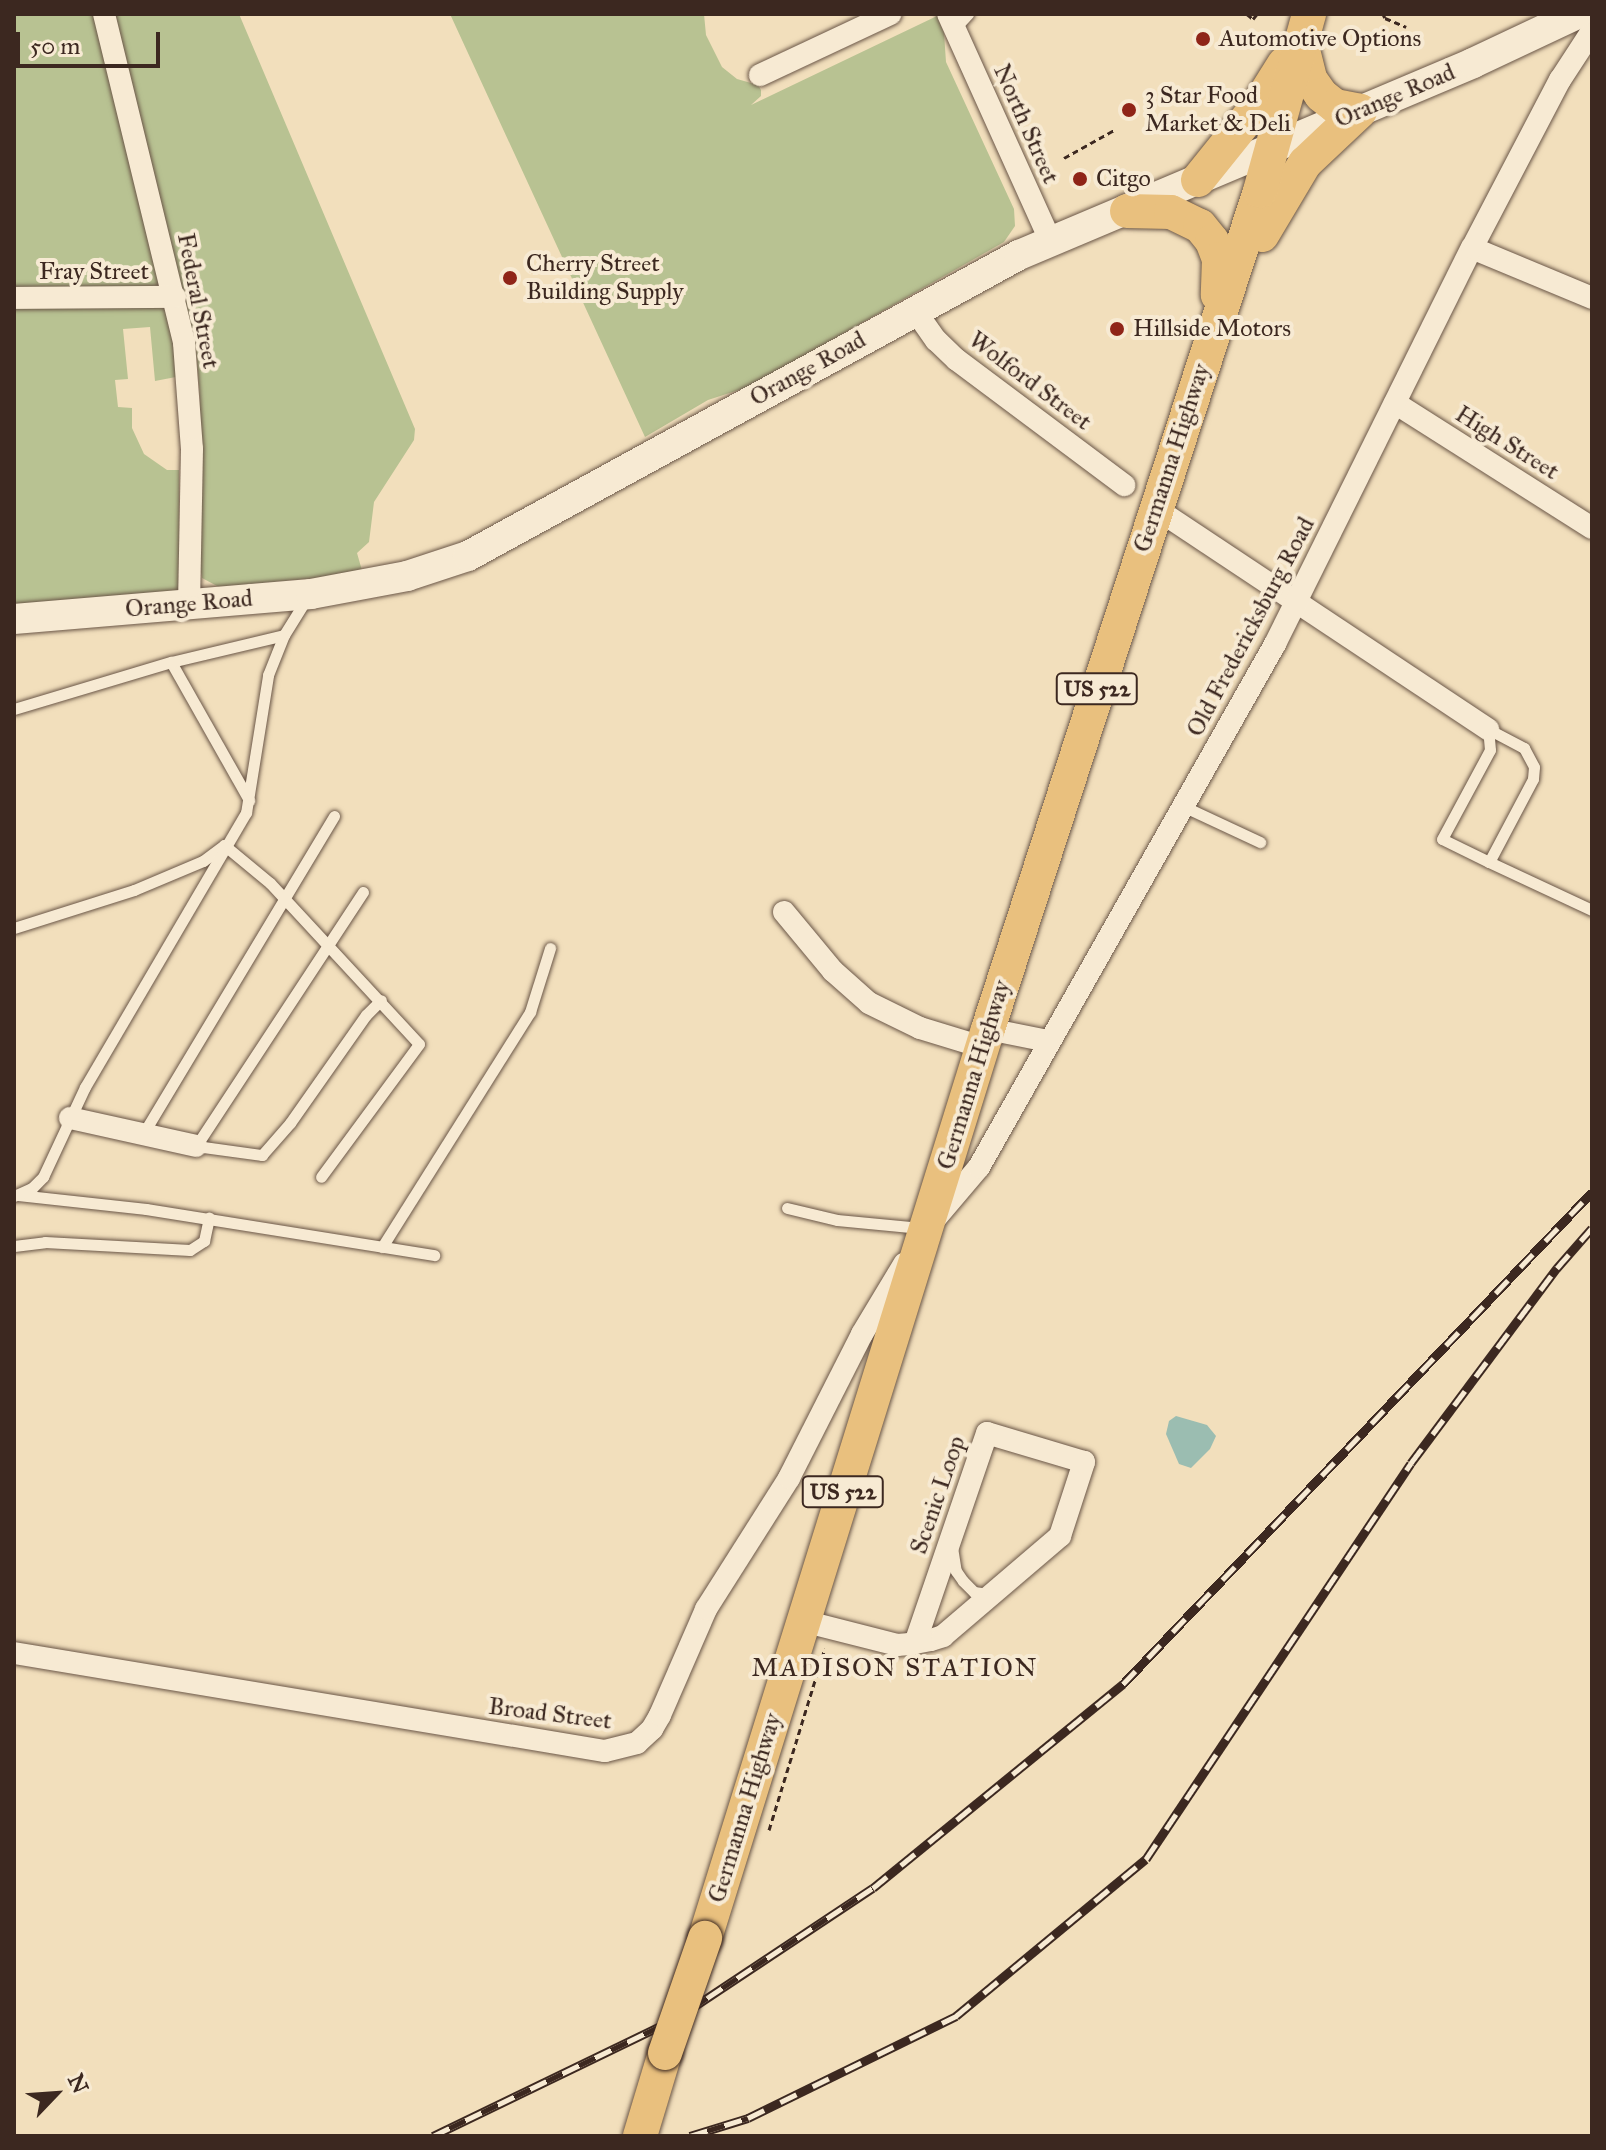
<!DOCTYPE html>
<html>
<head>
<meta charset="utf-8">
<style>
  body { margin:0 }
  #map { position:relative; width:1606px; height:2150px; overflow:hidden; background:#f2dfbc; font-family:"IM FELL Great Primer",serif }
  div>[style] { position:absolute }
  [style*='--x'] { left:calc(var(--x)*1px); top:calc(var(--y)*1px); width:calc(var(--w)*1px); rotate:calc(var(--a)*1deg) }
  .green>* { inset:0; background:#b8c292 }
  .water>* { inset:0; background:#9bbdb1 }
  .path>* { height:3px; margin-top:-1.5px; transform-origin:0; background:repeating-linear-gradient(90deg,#3c2820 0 6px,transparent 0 10px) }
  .roads { filter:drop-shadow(0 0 2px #6a5647) drop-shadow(0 0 2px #6a5647) }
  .lane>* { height:11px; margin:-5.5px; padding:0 5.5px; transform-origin:5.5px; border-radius:5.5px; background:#f7ead3 }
  .street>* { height:22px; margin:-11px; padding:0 11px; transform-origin:11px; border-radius:11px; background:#f7ead3 }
  .secondary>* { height:30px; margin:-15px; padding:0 15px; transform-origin:15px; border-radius:15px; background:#f7ead3 }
  .primary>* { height:34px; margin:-17px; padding:0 17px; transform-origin:17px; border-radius:17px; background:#e9c07e }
  .rail>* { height:9px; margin-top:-4.5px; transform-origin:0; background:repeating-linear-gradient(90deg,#f7ead3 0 18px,#3c2820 0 36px); box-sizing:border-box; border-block:2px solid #3c2820 }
  .bridges { filter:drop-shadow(0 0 2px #3c2820) drop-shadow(0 0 2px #3c2820) }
  .primary-bridge>* { height:34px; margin:-17px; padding:0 17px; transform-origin:17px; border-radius:17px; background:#e9c07e }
  .dots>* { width:22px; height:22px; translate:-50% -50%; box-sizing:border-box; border:4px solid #f7ead3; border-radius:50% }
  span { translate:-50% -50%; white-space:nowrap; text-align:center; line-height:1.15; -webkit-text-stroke:8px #f7ead3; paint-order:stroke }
  .shield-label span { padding:2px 6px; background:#f7ead3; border:2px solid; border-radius:6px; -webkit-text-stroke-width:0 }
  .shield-label { font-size:22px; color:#3c2820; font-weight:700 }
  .poi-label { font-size:24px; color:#3c2820 }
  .left { translate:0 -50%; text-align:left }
  .street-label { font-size:24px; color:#3c2820 }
  .neighbourhood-label { font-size:26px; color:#3c2820; letter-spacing:2px }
  .frame { position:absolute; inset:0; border:16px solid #3c2820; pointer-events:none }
  .north { position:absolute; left:16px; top:2054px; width:80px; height:80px; -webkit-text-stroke:6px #f7ead3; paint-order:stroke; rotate:65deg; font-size:22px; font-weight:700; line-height:32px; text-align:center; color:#3c2820 }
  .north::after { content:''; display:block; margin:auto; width:28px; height:36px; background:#3c2820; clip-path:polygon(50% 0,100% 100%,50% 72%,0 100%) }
  .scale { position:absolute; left:16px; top:32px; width:144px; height:36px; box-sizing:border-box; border:4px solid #3c2820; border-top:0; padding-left:10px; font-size:24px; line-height:28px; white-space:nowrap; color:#3c2820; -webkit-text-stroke:6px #f7ead3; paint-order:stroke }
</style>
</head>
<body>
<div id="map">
  <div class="green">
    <i style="clip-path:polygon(14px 14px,97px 14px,181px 376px,155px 381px,150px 327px,123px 329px,128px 379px,115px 380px,118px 407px,132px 408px,132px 428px,144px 454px,167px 470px,179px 470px,180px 593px,14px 605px)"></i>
    <i style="clip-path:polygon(111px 14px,239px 14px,415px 429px,414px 440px,374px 502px,369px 542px,357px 553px,363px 574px,219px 587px,202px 578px,198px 555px,200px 397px,196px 350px)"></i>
    <i style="clip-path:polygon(450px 14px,704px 14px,706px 35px,722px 67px,737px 79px,758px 85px,761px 90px,761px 96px,751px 105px,937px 16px,944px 33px,946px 62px,1014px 209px,1015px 226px,1004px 242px,751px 386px,708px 400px,645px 437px)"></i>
  </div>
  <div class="water">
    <i style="clip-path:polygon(1176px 1416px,1207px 1425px,1216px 1436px,1210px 1449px,1191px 1468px,1179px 1464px,1166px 1434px,1169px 1421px)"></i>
  </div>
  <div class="path">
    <i style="--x:1247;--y:14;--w:8;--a:40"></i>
    <i style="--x:1253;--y:19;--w:6;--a:-51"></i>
    <i style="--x:1383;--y:14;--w:4;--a:63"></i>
    <i style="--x:1385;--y:18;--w:23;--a:23"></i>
    <i style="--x:1064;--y:158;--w:57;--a:-29.2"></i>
    <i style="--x:769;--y:1830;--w:190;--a:-72.9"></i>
  </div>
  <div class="roads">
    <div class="lane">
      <i style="--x:955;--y:28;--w:19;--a:-47"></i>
      <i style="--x:171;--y:662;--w:159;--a:60.5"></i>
      <i style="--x:14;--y:709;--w:164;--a:-16.7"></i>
      <i style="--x:171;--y:662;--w:116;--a:-13.4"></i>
      <i style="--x:1488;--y:729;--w:41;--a:27.8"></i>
      <i style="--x:1524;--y:748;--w:21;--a:62"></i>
      <i style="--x:1534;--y:767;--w:12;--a:95"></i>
      <i style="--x:1533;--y:779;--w:94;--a:117.9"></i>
      <i style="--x:1489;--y:862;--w:52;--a:-153.9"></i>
      <i style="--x:1442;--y:839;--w:101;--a:-61.7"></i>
      <i style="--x:1490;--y:750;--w:21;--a:-95"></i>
      <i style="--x:1185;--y:807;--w:83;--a:25"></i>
      <i style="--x:1489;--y:862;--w:114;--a:25"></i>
      <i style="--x:363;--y:892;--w:304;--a:123.3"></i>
      <i style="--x:196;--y:1146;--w:67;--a:7.8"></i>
      <i style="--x:262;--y:1155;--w:43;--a:-48.8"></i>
      <i style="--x:290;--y:1123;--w:132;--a:-54.9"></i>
      <i style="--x:366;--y:1015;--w:21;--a:-45"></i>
      <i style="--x:14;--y:928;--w:126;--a:-17.6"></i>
      <i style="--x:134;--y:890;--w:75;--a:-22.8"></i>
      <i style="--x:203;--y:861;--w:26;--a:-37"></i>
      <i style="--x:224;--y:845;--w:60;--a:39.6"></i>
      <i style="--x:270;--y:883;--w:219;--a:47.2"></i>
      <i style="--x:419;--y:1044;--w:165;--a:126.4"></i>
      <i style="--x:143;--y:1134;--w:371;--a:-59"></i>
      <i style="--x:18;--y:1195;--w:129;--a:6.2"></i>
      <i style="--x:146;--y:1209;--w:292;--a:9.1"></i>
      <i style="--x:14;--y:1196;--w:20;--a:-24"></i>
      <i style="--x:32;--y:1188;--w:16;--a:-45"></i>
      <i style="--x:43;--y:1177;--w:99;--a:-65"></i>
      <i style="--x:85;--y:1087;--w:318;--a:-59.6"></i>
      <i style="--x:246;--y:813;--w:140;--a:-80.9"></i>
      <i style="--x:268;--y:675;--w:43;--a:-68.2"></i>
      <i style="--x:284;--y:635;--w:44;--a:-58.1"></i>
      <i style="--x:787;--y:1208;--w:51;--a:13.5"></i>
      <i style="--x:837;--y:1220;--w:84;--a:5.4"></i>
      <i style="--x:14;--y:1246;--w:31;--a:-7"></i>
      <i style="--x:45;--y:1242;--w:145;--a:3.2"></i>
      <i style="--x:190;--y:1250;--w:17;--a:-33"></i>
      <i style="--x:204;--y:1241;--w:24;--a:-78"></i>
      <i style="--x:382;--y:1247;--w:278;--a:-57.8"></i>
      <i style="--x:530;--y:1012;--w:67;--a:-72.6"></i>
      <i style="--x:952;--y:1547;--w:24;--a:81"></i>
      <i style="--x:956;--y:1571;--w:12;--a:55"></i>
      <i style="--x:963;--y:1581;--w:16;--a:45"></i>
      <i style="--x:974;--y:1592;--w:14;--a:8"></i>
    </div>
    <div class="street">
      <i style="--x:104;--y:14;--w:339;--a:76.3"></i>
      <i style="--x:184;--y:343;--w:106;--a:85.7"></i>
      <i style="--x:192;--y:449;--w:155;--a:91.1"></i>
      <i style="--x:948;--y:14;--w:250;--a:65.7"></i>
      <i style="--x:760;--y:75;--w:144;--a:-25.1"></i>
      <i style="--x:1472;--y:248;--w:130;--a:22.6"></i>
      <i style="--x:14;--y:298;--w:161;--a:-0.4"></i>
      <i style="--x:914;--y:309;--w:38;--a:55"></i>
      <i style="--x:936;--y:340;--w:29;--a:44"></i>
      <i style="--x:957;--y:360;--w:209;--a:36.8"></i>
      <i style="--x:1395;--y:403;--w:233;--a:32.4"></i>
      <i style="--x:1155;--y:508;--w:400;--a:33.6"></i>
      <i style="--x:784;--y:912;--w:77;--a:50.3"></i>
      <i style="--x:833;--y:971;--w:48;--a:41.6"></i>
      <i style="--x:869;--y:1003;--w:57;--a:26.1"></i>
      <i style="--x:920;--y:1028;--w:65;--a:17"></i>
      <i style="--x:988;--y:1029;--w:61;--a:11.3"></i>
      <i style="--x:70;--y:1118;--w:129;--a:12.5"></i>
      <i style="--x:935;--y:1219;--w:68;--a:-49.8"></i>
      <i style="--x:979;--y:1167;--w:601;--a:-60.49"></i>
      <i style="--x:1275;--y:644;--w:442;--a:-63.6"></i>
      <i style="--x:1472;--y:248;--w:190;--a:-62.4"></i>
      <i style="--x:1560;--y:80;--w:59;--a:-56.9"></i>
      <i style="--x:803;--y:1621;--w:97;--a:14.3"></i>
      <i style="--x:897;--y:1645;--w:13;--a:-4"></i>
      <i style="--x:910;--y:1644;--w:5;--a:-11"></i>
      <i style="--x:915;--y:1643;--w:16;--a:-11"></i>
      <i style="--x:931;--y:1640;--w:13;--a:-18"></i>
      <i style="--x:943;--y:1636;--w:154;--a:-40.5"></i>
      <i style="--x:1060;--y:1536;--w:78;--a:-72"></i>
      <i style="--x:1084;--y:1462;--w:101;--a:-163.4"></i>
      <i style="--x:987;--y:1433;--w:222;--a:108.9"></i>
      <i style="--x:14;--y:1653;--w:599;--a:9.42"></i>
      <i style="--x:605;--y:1751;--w:33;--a:-14"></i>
      <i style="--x:637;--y:1743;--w:21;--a:-43"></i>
      <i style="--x:652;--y:1729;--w:16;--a:-60"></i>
      <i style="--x:660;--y:1715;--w:116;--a:-66.5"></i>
      <i style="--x:706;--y:1609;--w:155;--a:-57.6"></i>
      <i style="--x:789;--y:1478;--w:161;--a:-63.1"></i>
      <i style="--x:862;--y:1334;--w:82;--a:-59"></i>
    </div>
    <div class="secondary">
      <i style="--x:14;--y:619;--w:298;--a:-4.8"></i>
      <i style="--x:311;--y:594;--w:98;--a:-10.6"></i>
      <i style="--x:407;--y:576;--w:64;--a:-18.2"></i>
      <i style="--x:468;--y:556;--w:628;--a:-28.65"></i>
      <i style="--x:1019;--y:255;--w:493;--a:-22.9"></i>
      <i style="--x:1473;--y:63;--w:115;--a:-25.2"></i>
    </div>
    <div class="primary">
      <i style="--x:1301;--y:42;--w:38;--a:76"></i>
      <i style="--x:1310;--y:79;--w:19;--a:55"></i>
      <i style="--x:1321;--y:95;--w:18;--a:38"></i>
      <i style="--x:1335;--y:106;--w:25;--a:11"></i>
      <i style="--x:1198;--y:180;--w:97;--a:-51.2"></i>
      <i style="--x:1259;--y:104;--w:47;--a:-58"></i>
      <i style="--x:1127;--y:211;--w:44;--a:1.3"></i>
      <i style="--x:1171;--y:212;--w:32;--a:26"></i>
      <i style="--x:1200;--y:226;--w:19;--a:51"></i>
      <i style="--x:1212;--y:241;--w:19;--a:69"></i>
      <i style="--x:1219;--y:259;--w:36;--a:92"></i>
      <i style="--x:1262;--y:235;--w:84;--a:-59.2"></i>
      <i style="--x:1305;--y:163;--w:76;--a:-43.4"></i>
      <i style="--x:705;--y:1938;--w:952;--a:-72.71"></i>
      <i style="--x:988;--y:1029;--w:881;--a:-72.02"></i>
      <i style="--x:1260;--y:191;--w:184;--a:-74.5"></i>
      <i style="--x:640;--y:2136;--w:87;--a:-73.2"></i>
    </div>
  </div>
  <div class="rail">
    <i style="--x:433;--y:2136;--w:271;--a:-25.8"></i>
    <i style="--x:677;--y:2018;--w:235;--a:-33.6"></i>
    <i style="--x:873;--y:1888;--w:323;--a:-39.2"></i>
    <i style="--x:1123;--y:1684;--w:680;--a:-46.37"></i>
    <i style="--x:690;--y:2136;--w:61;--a:-17.2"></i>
    <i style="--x:748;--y:2118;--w:232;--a:-26.1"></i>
    <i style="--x:956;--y:2016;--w:246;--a:-39.6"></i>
    <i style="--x:1146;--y:1859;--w:476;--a:-56.2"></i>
    <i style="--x:1411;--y:1463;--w:244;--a:-53.2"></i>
    <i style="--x:1557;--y:1268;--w:53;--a:-48.8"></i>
  </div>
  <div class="bridges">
    <div class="primary-bridge">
      <i style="--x:665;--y:2053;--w:122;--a:-70.8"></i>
    </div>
  </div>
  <div class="dots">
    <i style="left:1203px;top:39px;background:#8f2418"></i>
    <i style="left:1129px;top:110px;background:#8f2418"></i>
    <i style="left:1080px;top:179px;background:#8f2418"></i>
    <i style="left:510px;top:278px;background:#8f2418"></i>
    <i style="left:1117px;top:329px;background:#8f2418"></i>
  </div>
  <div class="shield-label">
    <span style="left:1097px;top:689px">US 522</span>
    <span style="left:843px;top:1492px">US 522</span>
  </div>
  <div class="poi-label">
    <span class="left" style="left:1219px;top:39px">Automotive Options</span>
    <span class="left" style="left:1145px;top:110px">3 Star Food<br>Market &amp; Deli</span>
    <span class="left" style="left:1096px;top:179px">Citgo</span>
    <span class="left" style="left:526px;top:278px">Cherry Street<br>Building Supply</span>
    <span class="left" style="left:1133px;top:329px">Hillside Motors</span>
  </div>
  <div class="street-label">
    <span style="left:1395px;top:96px;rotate:-23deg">Orange Road</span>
    <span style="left:1026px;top:124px;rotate:66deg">North Street</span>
    <span style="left:94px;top:272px">Fray Street</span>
    <span style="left:198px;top:301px;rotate:79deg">Federal Street</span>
    <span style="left:808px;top:369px;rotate:-29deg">Orange Road</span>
    <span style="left:1030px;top:381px;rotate:37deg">Wolford Street</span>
    <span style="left:1507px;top:443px;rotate:32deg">High Street</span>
    <span style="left:1172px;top:458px;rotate:-72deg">Germanna Highway</span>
    <span style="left:189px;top:604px;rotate:-5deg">Orange Road</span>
    <span style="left:1251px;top:627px;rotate:-62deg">Old Fredericksburg Road</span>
    <span style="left:974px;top:1075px;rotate:-73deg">Germanna Highway</span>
    <span style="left:938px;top:1495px;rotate:-71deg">Scenic Loop</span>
    <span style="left:550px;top:1714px;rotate:7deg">Broad Street</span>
    <span style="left:745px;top:1808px;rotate:-73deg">Germanna Highway</span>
  </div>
  <div class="neighbourhood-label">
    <span style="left:895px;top:1668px">MADISON STATION</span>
  </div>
  <div class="frame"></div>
  <div class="north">N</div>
  <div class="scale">50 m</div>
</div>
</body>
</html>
